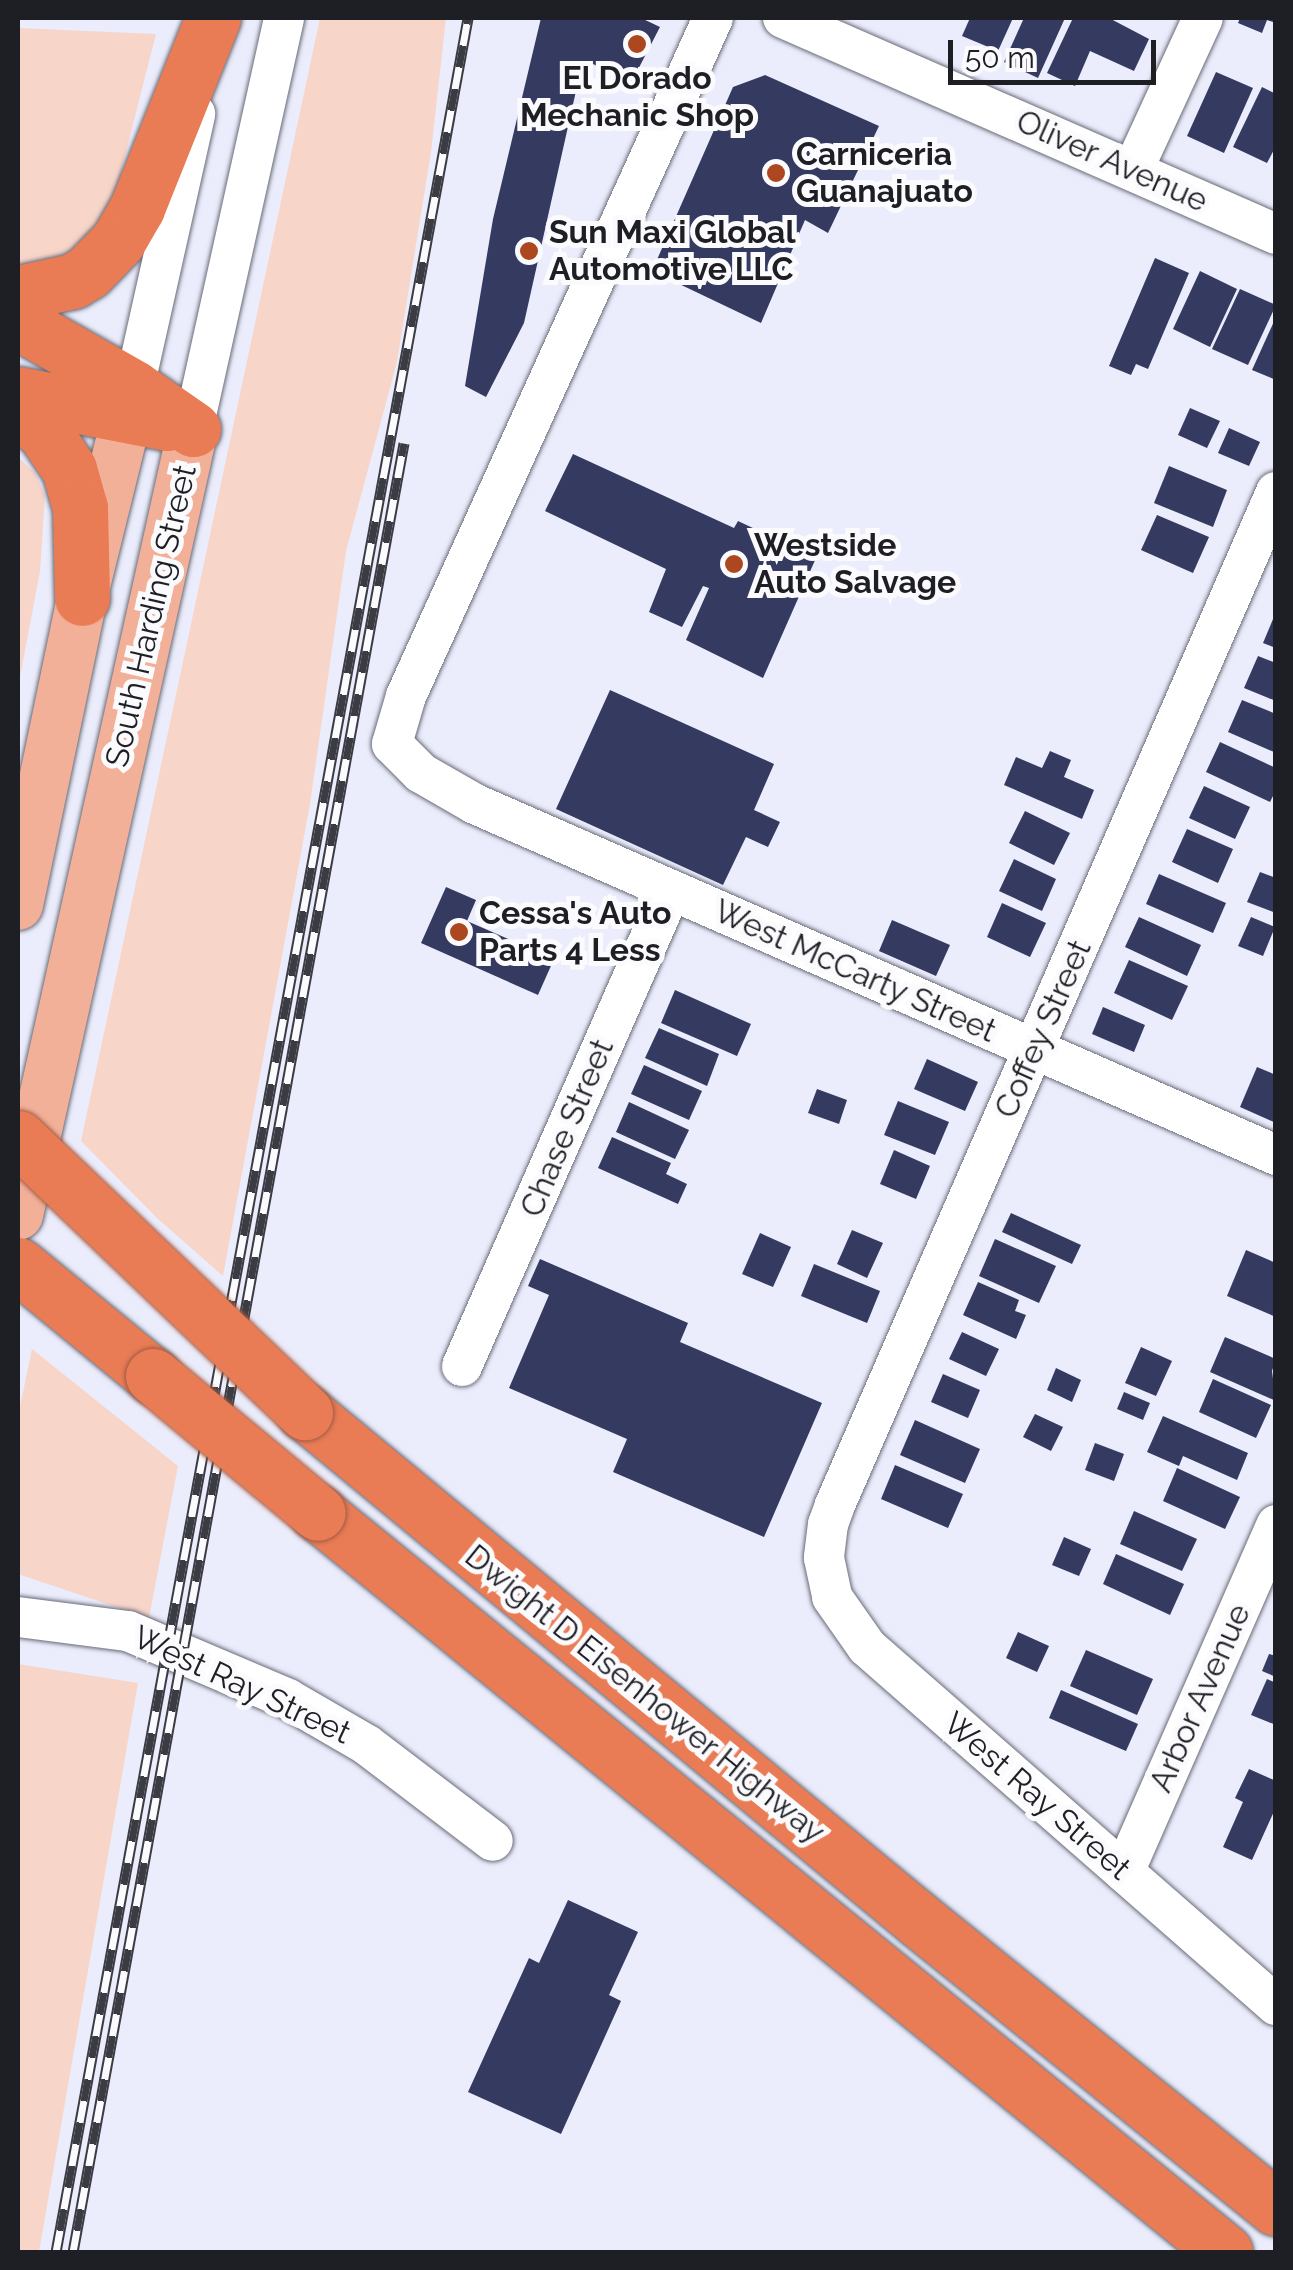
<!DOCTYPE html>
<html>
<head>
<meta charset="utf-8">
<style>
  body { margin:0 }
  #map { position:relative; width:1293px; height:2270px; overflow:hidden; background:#ebedfc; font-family:Raleway,sans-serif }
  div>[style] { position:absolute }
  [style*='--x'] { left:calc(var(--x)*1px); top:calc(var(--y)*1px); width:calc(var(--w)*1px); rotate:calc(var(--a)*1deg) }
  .green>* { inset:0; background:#f8d5c9 }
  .building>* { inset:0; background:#353a60 }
  .roads { filter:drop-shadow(0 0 2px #686b77) drop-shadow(0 0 2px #686b77) }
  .minor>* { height:40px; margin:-20px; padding:0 20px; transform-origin:20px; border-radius:20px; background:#fff }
  .major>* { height:50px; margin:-25px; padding:0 25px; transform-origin:25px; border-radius:25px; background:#f2b099 }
  .highway>* { height:55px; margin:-27.5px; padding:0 27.5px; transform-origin:27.5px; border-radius:27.5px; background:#e97c55 }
  .rail>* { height:11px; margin-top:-5.5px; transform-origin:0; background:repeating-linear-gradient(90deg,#fbfbfe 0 22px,#3b3c43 0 44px); box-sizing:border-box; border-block:2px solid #3b3c43 }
  .bridges { filter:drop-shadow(0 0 2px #a25b44) drop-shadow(0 0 2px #a25b44) }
  .highway-bridge>* { height:55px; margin:-27.5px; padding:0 27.5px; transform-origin:27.5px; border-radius:27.5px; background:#e97c55 }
  .dots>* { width:28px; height:28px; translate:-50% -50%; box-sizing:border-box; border:5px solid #fbfbfe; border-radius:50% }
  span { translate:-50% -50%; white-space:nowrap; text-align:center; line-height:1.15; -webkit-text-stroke:10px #fbfbfe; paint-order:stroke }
  .poi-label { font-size:32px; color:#1e1f24; font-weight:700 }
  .left { translate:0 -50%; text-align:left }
  .street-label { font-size:32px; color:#1e1f24 }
  .frame { position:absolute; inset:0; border:20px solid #1e1f24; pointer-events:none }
  .scale { position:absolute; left:948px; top:40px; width:208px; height:45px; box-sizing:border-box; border:5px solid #1e1f24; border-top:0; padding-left:12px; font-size:30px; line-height:35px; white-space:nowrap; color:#1e1f24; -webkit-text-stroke:8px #fbfbfe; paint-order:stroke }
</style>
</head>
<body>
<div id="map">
  <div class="green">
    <i style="clip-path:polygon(320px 18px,446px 18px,431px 152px,397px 362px,346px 551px,310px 804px,223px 1276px,158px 1219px,81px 1141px)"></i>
    <i style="clip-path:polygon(18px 28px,156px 34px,110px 215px,59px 266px,18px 270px)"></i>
    <i style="clip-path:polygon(18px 457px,35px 473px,45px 496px,40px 571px,18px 688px)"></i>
    <i style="clip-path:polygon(32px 1349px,178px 1466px,149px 1618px,18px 1574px,18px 1416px)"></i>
    <i style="clip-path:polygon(18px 1664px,138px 1683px,39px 2252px,18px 2252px)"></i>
  </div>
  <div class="building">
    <i style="clip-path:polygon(541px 18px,641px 18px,660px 27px,631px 83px,589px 62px,576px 91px,524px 323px,486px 397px,465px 386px,493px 219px)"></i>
    <i style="clip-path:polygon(970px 18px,1013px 18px,998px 51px,962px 36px)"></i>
    <i style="clip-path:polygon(1024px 18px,1065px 18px,1038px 78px,1004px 62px)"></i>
    <i style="clip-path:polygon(1073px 18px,1109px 18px,1149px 39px,1134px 71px,1090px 51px,1075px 86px,1047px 73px)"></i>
    <i style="clip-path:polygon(1240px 18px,1276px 18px,1276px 23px,1267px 20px,1262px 33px,1238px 23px)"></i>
    <i style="clip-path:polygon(1216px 72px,1253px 88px,1224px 153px,1187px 136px)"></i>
    <i style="clip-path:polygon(765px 75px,879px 126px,828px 233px,805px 220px,761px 323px,652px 271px,733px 87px)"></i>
    <i style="clip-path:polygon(1262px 87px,1276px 94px,1276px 146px,1267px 163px,1233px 147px)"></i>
    <i style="clip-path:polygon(1155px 258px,1189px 273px,1148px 369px,1136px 364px,1131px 375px,1109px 366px)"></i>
    <i style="clip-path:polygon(1200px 271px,1237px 289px,1210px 347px,1173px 329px)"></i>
    <i style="clip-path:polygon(1240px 289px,1276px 305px,1248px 365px,1212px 349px)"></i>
    <i style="clip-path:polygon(1276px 317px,1276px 380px,1252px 370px)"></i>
    <i style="clip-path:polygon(1190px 408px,1220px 421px,1207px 448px,1178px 435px)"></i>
    <i style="clip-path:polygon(1229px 428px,1260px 442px,1249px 466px,1218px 453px)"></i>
    <i style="clip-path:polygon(573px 454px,734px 528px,738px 521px,816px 558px,763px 678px,686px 640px,709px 588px,703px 586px,682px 627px,649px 612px,666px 569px,545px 511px)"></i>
    <i style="clip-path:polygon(1169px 466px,1227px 490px,1213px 527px,1154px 503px)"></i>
    <i style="clip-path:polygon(1157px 515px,1209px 537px,1193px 573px,1141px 550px)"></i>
    <i style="clip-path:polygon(1276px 612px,1276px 648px,1263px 643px)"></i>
    <i style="clip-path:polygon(1258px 656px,1276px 663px,1276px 701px,1244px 688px)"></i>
    <i style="clip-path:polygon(610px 690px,774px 764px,754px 810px,780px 822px,768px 847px,746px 837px,723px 885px,556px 809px)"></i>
    <i style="clip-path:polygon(1242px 700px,1276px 714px,1274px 752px,1228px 732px)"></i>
    <i style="clip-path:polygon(1220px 742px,1276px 768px,1276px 790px,1270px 802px,1206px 772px)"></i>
    <i style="clip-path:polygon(1050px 751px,1071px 760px,1064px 777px,1094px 790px,1082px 819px,1004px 785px,1016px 757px,1042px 768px)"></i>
    <i style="clip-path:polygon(1204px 786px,1250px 807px,1235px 839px,1189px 818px)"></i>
    <i style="clip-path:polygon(1025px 811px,1070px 833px,1054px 865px,1009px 843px)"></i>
    <i style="clip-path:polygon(1187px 829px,1233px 849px,1218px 883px,1172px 862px)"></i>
    <i style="clip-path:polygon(1014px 859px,1056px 879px,1042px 911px,999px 891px)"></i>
    <i style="clip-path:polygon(1260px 872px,1276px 878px,1276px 913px,1247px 902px)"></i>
    <i style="clip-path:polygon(1159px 874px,1226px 903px,1213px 933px,1146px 904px)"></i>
    <i style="clip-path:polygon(446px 887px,476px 900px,467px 921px,554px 959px,538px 995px,421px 943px)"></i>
    <i style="clip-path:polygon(1002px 903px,1046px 923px,1030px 957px,987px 937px)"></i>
    <i style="clip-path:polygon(1139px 917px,1201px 945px,1187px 976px,1125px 947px)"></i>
    <i style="clip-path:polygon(1251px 917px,1275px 927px,1263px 956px,1238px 946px)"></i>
    <i style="clip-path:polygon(892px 920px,950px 945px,936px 976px,879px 951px)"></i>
    <i style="clip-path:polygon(1129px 960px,1188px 986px,1172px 1020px,1114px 993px)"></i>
    <i style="clip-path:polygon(675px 990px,751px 1024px,737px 1056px,661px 1023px)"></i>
    <i style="clip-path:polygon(1103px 1007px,1145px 1025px,1134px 1052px,1092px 1034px)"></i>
    <i style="clip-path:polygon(659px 1028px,719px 1054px,707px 1086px,645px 1058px)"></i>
    <i style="clip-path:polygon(927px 1059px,978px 1082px,965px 1111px,914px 1089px)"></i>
    <i style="clip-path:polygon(644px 1065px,702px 1091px,689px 1120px,631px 1094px)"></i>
    <i style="clip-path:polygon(1257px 1067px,1276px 1075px,1276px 1123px,1240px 1107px)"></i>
    <i style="clip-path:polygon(817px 1089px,847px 1100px,839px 1124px,808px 1113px)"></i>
    <i style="clip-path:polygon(898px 1101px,949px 1122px,935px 1155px,884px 1135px)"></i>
    <i style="clip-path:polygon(629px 1102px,689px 1130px,675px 1159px,616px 1132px)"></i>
    <i style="clip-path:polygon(612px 1137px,671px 1163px,666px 1174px,687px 1184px,678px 1204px,598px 1168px)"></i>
    <i style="clip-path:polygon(894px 1150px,930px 1166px,916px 1199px,880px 1184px)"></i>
    <i style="clip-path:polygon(1011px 1213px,1081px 1245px,1072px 1264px,1002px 1232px)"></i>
    <i style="clip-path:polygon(852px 1230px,883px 1243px,867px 1278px,837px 1264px)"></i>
    <i style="clip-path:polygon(760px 1233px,791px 1247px,773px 1287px,742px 1274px)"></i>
    <i style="clip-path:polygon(995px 1239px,1056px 1266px,1039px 1303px,979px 1276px)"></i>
    <i style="clip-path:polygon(1246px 1250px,1276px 1263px,1276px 1317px,1227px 1296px)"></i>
    <i style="clip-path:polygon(540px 1259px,688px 1323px,680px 1342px,822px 1403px,764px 1537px,613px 1472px,627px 1439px,509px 1388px,549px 1295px,528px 1286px)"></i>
    <i style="clip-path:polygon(814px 1264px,880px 1291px,867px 1323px,801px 1296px)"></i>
    <i style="clip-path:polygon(978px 1282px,1019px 1300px,1015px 1311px,1026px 1315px,1016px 1339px,963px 1315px)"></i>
    <i style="clip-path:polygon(962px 1332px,999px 1349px,986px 1376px,949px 1359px)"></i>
    <i style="clip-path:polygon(1225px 1337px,1276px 1359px,1272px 1371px,1276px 1401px,1210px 1372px)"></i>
    <i style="clip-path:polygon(1141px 1347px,1172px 1361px,1156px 1396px,1125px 1383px)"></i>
    <i style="clip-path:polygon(1056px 1368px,1081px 1380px,1072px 1402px,1047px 1390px)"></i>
    <i style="clip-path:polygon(943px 1374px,980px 1390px,968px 1418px,931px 1402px)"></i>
    <i style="clip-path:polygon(1213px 1379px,1271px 1405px,1256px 1438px,1199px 1412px)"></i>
    <i style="clip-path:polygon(1124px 1392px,1150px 1403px,1143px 1420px,1117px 1409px)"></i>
    <i style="clip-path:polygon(1035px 1414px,1063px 1427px,1051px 1451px,1023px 1437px)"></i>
    <i style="clip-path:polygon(1163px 1416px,1248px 1453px,1237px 1480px,1183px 1456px,1179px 1466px,1147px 1452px)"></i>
    <i style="clip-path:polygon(915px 1420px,980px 1449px,965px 1483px,900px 1455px)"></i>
    <i style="clip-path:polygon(1095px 1443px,1124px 1454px,1114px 1481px,1085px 1470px)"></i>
    <i style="clip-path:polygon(895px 1465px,963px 1494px,948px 1528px,881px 1499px)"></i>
    <i style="clip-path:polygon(1177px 1468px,1240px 1497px,1225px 1529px,1163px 1501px)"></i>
    <i style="clip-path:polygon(1134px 1511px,1197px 1539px,1182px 1571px,1120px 1544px)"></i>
    <i style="clip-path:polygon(1064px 1537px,1091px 1549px,1079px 1576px,1052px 1565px)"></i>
    <i style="clip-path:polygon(1116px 1554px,1184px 1584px,1170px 1615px,1103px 1584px)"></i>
    <i style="clip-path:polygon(1018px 1632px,1049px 1646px,1037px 1672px,1006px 1658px)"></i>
    <i style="clip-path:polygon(1086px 1650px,1153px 1679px,1137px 1715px,1070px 1686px)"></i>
    <i style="clip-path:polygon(1269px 1654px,1276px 1656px,1276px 1677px,1262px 1671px)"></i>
    <i style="clip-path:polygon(1267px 1679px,1276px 1683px,1276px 1725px,1251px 1715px)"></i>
    <i style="clip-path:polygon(1061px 1690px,1138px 1724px,1126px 1751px,1049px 1718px)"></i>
    <i style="clip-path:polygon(1249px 1769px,1276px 1781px,1276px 1807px,1252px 1860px,1223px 1847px,1243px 1802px,1235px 1798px)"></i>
    <i style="clip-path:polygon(568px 1900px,638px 1932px,609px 1995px,621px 2001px,561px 2134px,468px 2092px,529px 1958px,539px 1963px)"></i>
  </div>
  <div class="roads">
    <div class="minor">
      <i style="--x:713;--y:18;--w:744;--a:114.36"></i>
      <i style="--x:406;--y:696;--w:50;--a:106.3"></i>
      <i style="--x:392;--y:744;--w:41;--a:45"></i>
      <i style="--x:421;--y:773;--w:62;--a:29.9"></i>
      <i style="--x:475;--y:804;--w:875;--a:23.66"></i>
      <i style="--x:783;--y:18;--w:538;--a:23.66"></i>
      <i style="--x:1133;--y:170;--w:167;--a:-65.3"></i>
      <i style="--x:134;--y:388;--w:281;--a:-77.4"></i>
      <i style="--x:193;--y:429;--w:421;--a:-77.5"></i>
      <i style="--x:1276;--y:492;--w:1105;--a:113.53"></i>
      <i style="--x:835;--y:1505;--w:20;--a:110"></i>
      <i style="--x:828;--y:1524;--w:34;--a:97"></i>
      <i style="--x:824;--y:1558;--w:40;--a:78"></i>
      <i style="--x:832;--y:1597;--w:61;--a:55"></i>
      <i style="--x:867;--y:1647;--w:544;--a:41.2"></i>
      <i style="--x:462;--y:1366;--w:520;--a:-66.29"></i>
      <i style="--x:18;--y:1617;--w:111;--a:7.3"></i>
      <i style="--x:128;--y:1631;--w:174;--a:23"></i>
      <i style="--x:288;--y:1699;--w:91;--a:30.2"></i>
      <i style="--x:367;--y:1745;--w:158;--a:37.3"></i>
      <i style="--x:1124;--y:1872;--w:379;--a:-66.3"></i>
    </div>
    <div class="major">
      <i style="--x:18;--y:905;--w:314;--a:-78.2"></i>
      <i style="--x:82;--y:598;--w:216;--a:-76.1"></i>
      <i style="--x:18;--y:1215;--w:805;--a:-77.45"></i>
    </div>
    <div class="highway">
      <i style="--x:18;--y:293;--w:56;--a:-12.3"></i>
      <i style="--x:73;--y:281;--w:17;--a:-31"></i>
      <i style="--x:88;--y:272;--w:43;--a:-45.9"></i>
      <i style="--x:118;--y:241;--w:38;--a:-60"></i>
      <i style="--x:137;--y:208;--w:205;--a:-68.2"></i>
      <i style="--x:18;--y:322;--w:133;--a:29.6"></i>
      <i style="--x:134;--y:388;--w:72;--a:34.8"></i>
      <i style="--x:18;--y:394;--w:152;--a:11"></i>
      <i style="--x:18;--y:410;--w:35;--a:40"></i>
      <i style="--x:45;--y:433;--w:43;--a:56.3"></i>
      <i style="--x:69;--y:469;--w:41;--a:74.2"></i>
      <i style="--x:80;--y:508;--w:90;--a:88.7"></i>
      <i style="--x:18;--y:1265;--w:175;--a:39.4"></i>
      <i style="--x:305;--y:1412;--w:797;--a:39.6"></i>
      <i style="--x:919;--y:1920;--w:459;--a:38.9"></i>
      <i style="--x:318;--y:1513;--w:1170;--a:39.17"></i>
    </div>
  </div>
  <div class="rail">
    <i style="--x:56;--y:2252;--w:2272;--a:-79.55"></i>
    <i style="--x:73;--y:2252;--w:1839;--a:-79.63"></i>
  </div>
  <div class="bridges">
    <div class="highway-bridge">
      <i style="--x:18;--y:1138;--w:397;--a:43.7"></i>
      <i style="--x:153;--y:1376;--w:214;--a:39.7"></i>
    </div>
  </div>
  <div class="dots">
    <i style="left:637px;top:44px;background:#ad471f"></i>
    <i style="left:776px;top:173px;background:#ad471f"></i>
    <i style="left:529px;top:251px;background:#ad471f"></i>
    <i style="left:734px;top:564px;background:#ad471f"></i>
    <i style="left:459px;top:932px;background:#ad471f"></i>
  </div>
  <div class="poi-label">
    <span style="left:637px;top:97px">El Dorado<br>Mechanic Shop</span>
    <span class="left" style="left:796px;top:173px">Carniceria<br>Guanajuato</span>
    <span class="left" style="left:549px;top:251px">Sun Maxi Global<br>Automotive LLC</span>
    <span class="left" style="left:754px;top:564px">Westside<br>Auto Salvage</span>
    <span class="left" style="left:479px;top:932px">Cessa's Auto<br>Parts 4 Less</span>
  </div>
  <div class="street-label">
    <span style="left:1112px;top:161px;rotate:24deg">Oliver Avenue</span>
    <span style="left:151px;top:616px;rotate:-77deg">South Harding Street</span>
    <span style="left:855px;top:971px;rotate:24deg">West McCarty Street</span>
    <span style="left:1043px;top:1029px;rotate:-66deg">Coffey Street</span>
    <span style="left:567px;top:1128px;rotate:-67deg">Chase Street</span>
    <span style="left:242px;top:1685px;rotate:25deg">West Ray Street</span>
    <span style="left:645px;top:1694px;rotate:39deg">Dwight D Eisenhower Highway</span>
    <span style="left:1200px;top:1698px;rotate:-66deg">Arbor Avenue</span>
    <span style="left:1037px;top:1796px;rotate:41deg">West Ray Street</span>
  </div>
  <div class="frame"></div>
  <div class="scale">50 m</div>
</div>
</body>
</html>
